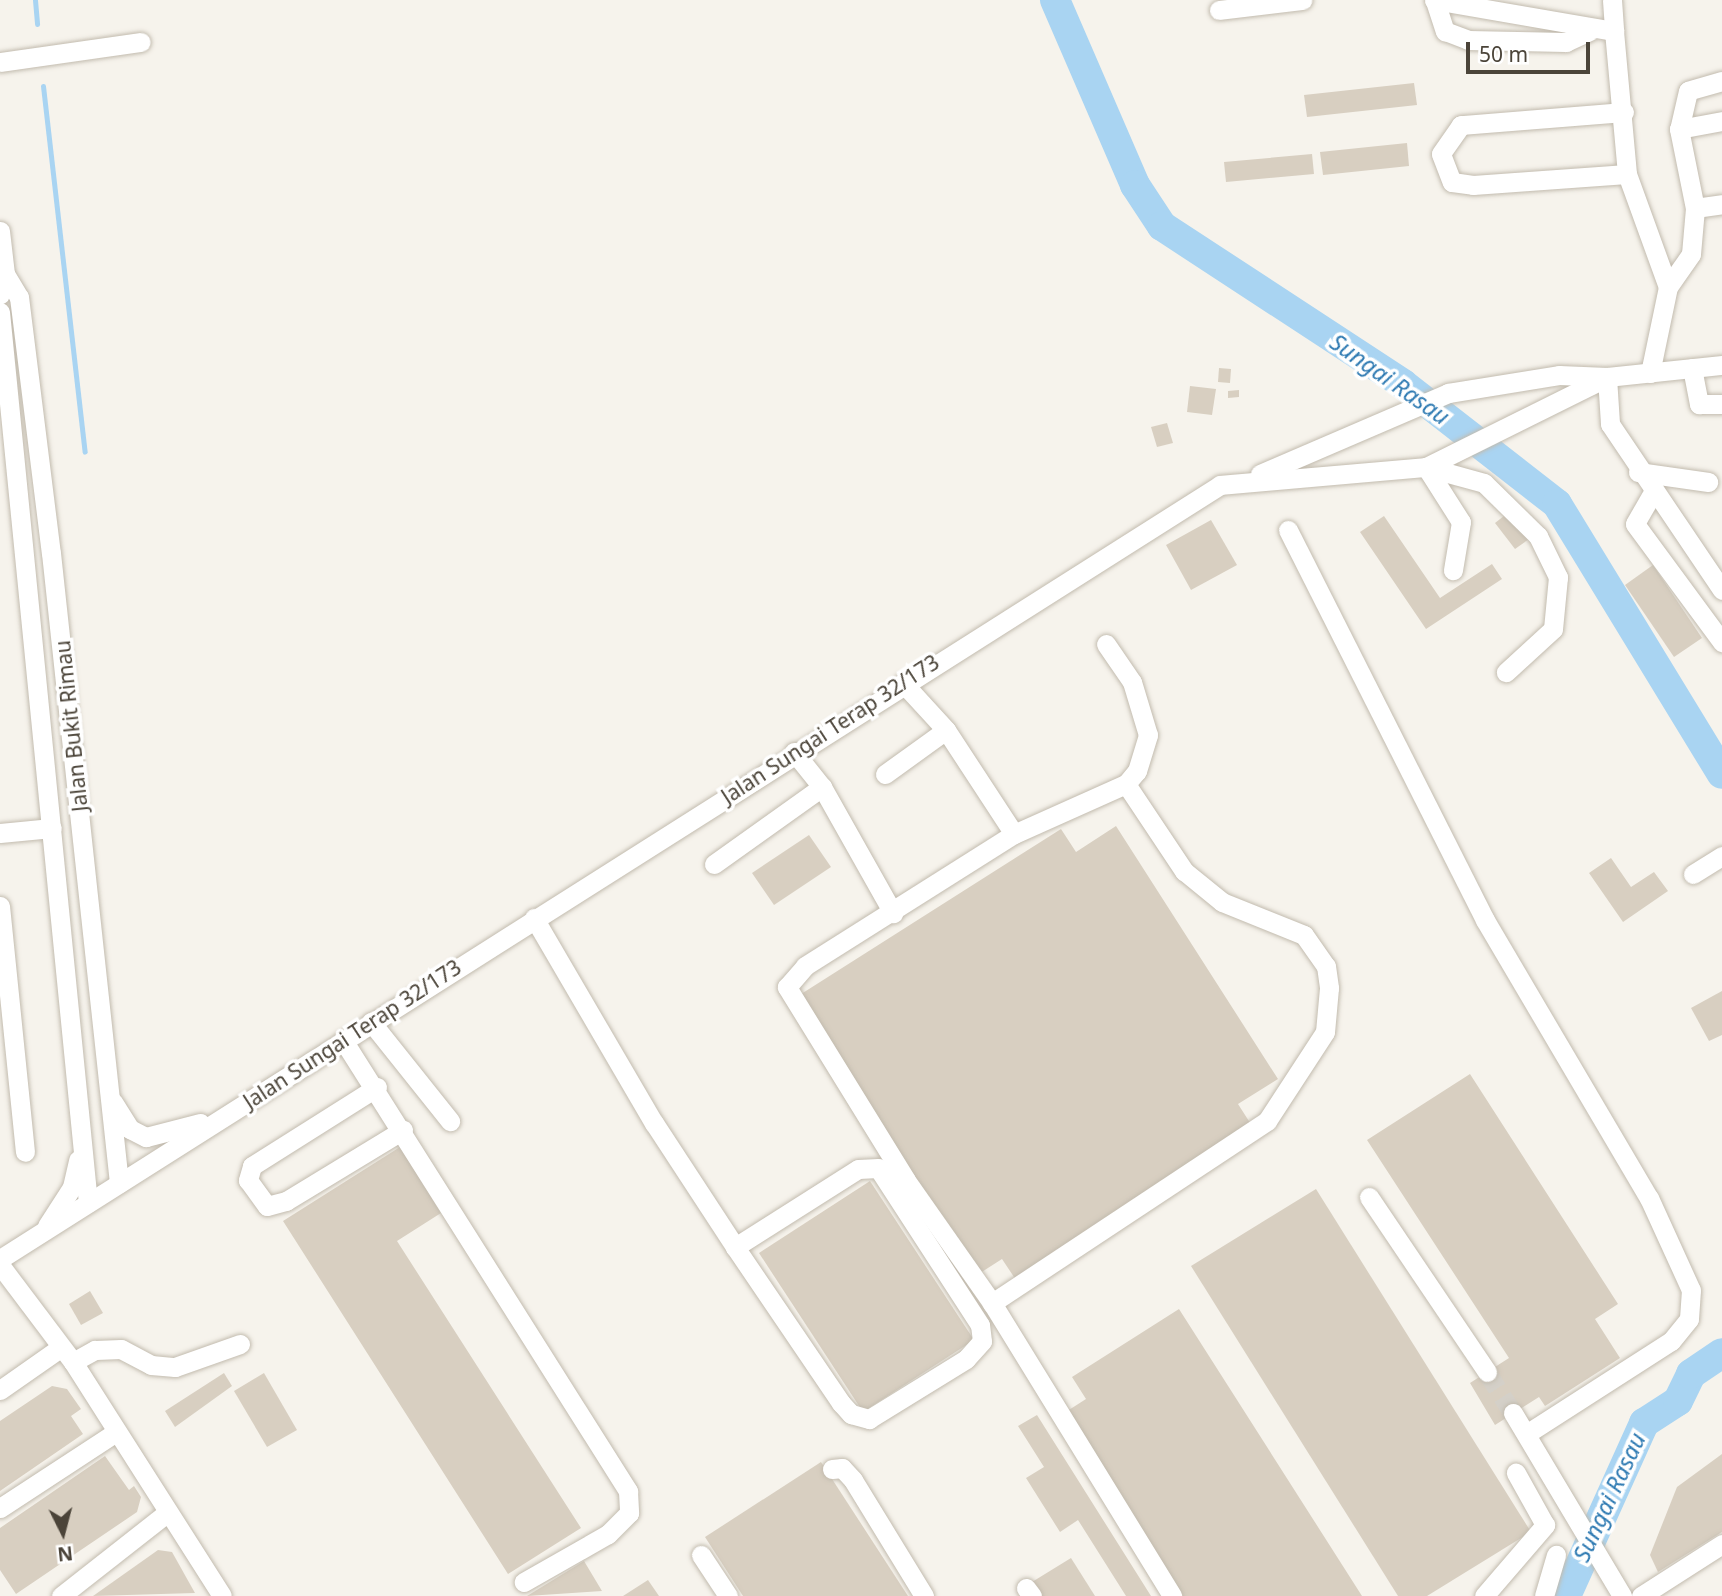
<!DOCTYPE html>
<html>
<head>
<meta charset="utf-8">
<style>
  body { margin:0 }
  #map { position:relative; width:1722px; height:1596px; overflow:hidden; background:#f6f3ec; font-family:"Noto Sans",sans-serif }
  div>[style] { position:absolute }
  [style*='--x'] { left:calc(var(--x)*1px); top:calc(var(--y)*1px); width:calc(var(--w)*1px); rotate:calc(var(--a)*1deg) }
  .stream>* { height:5px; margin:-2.5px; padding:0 2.5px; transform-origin:2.5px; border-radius:2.5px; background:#a9d4f2 }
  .river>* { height:30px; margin:-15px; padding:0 15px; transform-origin:15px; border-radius:15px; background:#a9d4f2 }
  .building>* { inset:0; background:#d8cfc1 }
  .minor-tunnel>* { height:19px; margin-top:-9.5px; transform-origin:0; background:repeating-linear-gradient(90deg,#d4d0c8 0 19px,transparent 0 29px) }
  .roads { filter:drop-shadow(0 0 2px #c2bbae) drop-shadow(0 0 2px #c2bbae) }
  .minor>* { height:19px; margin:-9.5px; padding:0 9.5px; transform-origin:9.5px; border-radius:9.5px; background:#fff }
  span { translate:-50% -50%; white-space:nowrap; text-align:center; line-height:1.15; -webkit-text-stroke:7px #fff; paint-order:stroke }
  .street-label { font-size:21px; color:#4b4439 }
  .water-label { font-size:23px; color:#2e7ab2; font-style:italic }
  .north { position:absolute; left:28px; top:1498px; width:70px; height:70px; -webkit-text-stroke:5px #fff; paint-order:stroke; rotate:174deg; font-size:19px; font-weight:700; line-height:28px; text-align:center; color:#4b4439 }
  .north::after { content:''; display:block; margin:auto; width:24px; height:32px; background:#4b4439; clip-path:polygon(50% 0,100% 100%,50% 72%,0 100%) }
  .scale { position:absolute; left:1466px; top:42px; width:124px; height:32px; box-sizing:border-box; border:4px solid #4b4439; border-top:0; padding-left:9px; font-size:21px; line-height:24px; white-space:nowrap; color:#4b4439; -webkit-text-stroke:5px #fff; paint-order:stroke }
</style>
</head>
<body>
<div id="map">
  <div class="stream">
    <i style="--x:35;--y:0;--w:24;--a:85"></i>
    <i style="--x:43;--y:86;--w:368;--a:83.5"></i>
  </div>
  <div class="river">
    <i style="--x:1055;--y:0;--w:202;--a:66.6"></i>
    <i style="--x:1135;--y:185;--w:49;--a:56.6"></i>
    <i style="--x:1162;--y:226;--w:288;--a:33.2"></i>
    <i style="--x:1403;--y:384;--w:195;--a:37.9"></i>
    <i style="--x:1557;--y:504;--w:316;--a:58.6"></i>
    <i style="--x:1566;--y:1596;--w:190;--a:-65.7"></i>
    <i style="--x:1644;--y:1423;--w:40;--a:-32.9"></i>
    <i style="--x:1678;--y:1401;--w:30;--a:-64"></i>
    <i style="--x:1691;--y:1374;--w:37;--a:-34"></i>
  </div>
  <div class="building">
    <i style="clip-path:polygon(1414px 83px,1417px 105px,1307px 117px,1304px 95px)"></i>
    <i style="clip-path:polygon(1407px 143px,1409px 166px,1323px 175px,1320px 152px)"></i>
    <i style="clip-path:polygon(1312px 154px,1314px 174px,1226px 182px,1224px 162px)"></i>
    <i style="clip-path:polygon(1219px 368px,1231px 369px,1230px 383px,1218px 382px)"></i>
    <i style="clip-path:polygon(1190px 386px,1216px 389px,1212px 415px,1187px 412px)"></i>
    <i style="clip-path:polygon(1239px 390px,1239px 397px,1228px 398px,1228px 391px)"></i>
    <i style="clip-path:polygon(1167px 423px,1173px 443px,1157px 447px,1151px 427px)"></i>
    <i style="clip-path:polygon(1509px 512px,1529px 539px,1515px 549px,1495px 523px)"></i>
    <i style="clip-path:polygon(1384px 516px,1440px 598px,1492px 564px,1502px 579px,1426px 629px,1360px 532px)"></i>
    <i style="clip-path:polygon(1211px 520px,1237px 565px,1191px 590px,1166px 545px)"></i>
    <i style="clip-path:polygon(1653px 565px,1702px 638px,1674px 657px,1625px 585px)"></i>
    <i style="clip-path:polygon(1116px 826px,1278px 1079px,1238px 1104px,1254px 1129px,1016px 1280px,1002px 1259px,977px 1275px,798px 996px,1061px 829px,1076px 852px)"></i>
    <i style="clip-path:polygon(809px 835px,831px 867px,774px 905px,752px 873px)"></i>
    <i style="clip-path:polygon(1611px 858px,1631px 887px,1654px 872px,1668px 891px,1623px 922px,1589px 873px)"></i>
    <i style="clip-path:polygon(1722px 991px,1722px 1035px,1709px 1041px,1691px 1008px)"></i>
    <i style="clip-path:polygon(1470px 1074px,1618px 1304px,1595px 1319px,1620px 1358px,1545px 1406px,1539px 1397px,1495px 1425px,1470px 1383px,1509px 1358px,1367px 1140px)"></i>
    <i style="clip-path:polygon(400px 1147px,441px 1213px,397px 1241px,581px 1528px,508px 1574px,283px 1221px)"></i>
    <i style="clip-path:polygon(870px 1181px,974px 1340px,863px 1412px,759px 1253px)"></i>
    <i style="clip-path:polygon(1316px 1189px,1531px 1532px,1427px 1596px,1398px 1596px,1191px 1266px)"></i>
    <i style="clip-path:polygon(90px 1291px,103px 1313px,81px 1325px,69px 1304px)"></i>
    <i style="clip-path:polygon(1179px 1309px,1362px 1596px,1177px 1596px,1061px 1415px,1086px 1399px,1072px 1377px)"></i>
    <i style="clip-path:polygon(224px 1373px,232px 1386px,175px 1427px,165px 1411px)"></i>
    <i style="clip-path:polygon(264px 1373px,297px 1430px,267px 1447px,234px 1391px)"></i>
    <i style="clip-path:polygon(52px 1386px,67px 1389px,81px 1409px,71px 1416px,83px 1434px,0 1491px,0 1421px)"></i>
    <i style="clip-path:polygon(1037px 1415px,1151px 1596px,1126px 1596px,1078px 1520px,1060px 1532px,1026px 1478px,1044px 1467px,1018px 1426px)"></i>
    <i style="clip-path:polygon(1722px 1454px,1722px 1532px,1658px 1572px,1650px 1555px,1677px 1487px)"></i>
    <i style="clip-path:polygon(105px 1456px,129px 1490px,134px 1486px,141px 1497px,137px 1512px,16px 1594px,0 1570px,0 1528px)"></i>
    <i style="clip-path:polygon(821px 1462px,908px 1596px,743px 1596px,705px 1537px)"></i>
    <i style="clip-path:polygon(158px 1550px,172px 1552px,195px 1593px,93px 1596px)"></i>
    <i style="clip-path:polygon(1071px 1558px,1095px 1596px,1041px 1596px,1032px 1582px)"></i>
    <i style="clip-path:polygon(584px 1561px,602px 1591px,527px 1596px)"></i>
    <i style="clip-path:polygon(648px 1580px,659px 1596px,623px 1596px)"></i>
  </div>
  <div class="minor-tunnel">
    <i style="--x:1487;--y:1372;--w:49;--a:57.6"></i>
  </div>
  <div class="roads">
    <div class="minor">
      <i style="--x:1434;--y:0;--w:183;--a:9.8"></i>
      <i style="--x:1614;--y:31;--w:144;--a:84.8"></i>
      <i style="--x:1627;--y:174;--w:120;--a:70.1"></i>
      <i style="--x:1612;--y:0;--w:31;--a:86"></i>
      <i style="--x:1435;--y:1;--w:32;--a:72"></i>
      <i style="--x:1445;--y:31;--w:25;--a:21"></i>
      <i style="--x:1468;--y:40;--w:98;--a:1.2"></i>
      <i style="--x:1566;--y:42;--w:26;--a:-25"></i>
      <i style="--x:1219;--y:10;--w:84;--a:-6.9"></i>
      <i style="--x:0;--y:62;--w:142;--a:-8.1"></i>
      <i style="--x:1722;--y:81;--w:35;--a:164"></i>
      <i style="--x:1688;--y:91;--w:39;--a:103"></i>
      <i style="--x:1679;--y:129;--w:81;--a:78.6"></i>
      <i style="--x:1695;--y:208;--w:27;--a:-8"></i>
      <i style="--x:1624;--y:112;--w:164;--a:175.4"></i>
      <i style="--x:1461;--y:125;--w:35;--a:125"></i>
      <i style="--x:1441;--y:154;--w:30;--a:69"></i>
      <i style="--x:1452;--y:182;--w:21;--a:8"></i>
      <i style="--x:1473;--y:185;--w:154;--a:-4.1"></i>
      <i style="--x:1679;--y:129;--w:44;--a:-10.5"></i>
      <i style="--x:0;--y:231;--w:43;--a:83.4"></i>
      <i style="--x:5;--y:274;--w:21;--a:104"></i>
      <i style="--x:5;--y:274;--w:27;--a:59"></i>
      <i style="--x:19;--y:297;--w:258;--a:82.9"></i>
      <i style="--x:51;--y:553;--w:634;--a:83.84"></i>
      <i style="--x:0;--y:312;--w:895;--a:84.36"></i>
      <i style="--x:1692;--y:368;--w:37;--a:79"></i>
      <i style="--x:1699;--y:404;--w:23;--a:0"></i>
      <i style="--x:1650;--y:373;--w:88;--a:-78.2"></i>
      <i style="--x:1668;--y:287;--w:40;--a:-55.1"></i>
      <i style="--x:1691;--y:254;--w:46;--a:-85"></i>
      <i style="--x:1426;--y:467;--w:60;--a:15.4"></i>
      <i style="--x:1484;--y:483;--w:76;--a:44.5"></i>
      <i style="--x:1538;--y:536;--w:46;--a:64"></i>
      <i style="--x:1558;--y:577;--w:52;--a:95.5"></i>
      <i style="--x:1553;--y:629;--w:64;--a:137.5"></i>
      <i style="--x:1426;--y:467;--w:65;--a:57.5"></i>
      <i style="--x:1461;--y:522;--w:49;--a:99.5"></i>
      <i style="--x:1638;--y:472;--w:71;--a:8.1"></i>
      <i style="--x:1260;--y:474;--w:205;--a:-23.3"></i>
      <i style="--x:1448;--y:393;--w:112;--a:-9.2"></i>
      <i style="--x:1559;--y:375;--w:48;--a:2.4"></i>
      <i style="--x:1607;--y:377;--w:47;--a:86.3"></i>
      <i style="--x:1610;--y:424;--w:200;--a:56"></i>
      <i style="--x:1652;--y:494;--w:34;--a:120"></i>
      <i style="--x:1635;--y:524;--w:147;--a:53.6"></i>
      <i style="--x:1288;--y:530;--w:437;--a:63.2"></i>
      <i style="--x:1485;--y:920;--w:323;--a:59.5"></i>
      <i style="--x:1649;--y:1198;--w:101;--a:65.5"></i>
      <i style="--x:1691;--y:1290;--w:29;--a:94"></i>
      <i style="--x:1689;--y:1319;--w:28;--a:129"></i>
      <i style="--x:1671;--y:1341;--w:172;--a:147.3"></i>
      <i style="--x:903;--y:683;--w:64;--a:47.5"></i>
      <i style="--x:946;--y:730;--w:124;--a:56.8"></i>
      <i style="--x:794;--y:752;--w:45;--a:51.3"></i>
      <i style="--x:885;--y:774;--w:75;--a:-35.8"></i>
      <i style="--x:1126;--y:784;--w:105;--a:56.3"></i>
      <i style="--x:1184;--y:871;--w:49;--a:39.2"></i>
      <i style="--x:1222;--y:902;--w:88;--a:21.9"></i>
      <i style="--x:1304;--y:935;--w:38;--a:55"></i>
      <i style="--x:1326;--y:966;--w:22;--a:82"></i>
      <i style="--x:1329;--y:988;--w:44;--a:95.2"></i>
      <i style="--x:1325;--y:1032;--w:106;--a:123.1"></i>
      <i style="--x:1267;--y:1121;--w:330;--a:146.5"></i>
      <i style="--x:992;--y:1303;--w:344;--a:58.4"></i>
      <i style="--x:0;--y:833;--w:52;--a:-5.5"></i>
      <i style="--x:714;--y:864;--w:133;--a:-35.5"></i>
      <i style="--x:822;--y:787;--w:145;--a:60.6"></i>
      <i style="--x:1693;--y:874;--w:34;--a:-32"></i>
      <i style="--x:0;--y:906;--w:247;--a:84.2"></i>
      <i style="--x:534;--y:918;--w:238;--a:59.7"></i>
      <i style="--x:654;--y:1123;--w:148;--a:56.8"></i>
      <i style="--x:735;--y:1247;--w:189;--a:55.8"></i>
      <i style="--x:841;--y:1403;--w:15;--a:48"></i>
      <i style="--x:851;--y:1414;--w:19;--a:16"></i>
      <i style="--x:869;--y:1419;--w:114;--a:-31.7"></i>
      <i style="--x:966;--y:1359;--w:24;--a:-48"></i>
      <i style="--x:982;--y:1341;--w:16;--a:-97"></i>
      <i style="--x:980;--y:1325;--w:187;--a:-123"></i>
      <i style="--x:878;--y:1168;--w:20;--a:177"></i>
      <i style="--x:858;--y:1169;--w:146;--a:147.6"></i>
      <i style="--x:371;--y:1022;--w:127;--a:51.4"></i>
      <i style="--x:343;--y:1040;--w:534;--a:57.71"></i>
      <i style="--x:628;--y:1491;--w:22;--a:87"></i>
      <i style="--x:629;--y:1513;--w:30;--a:135"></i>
      <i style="--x:608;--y:1534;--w:97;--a:150.3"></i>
      <i style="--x:377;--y:1087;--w:148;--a:147.7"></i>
      <i style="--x:252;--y:1166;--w:15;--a:106"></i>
      <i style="--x:248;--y:1180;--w:32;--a:54"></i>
      <i style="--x:267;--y:1206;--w:20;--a:-15"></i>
      <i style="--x:286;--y:1201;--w:137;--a:-31.3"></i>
      <i style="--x:113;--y:1102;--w:32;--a:58"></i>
      <i style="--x:130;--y:1129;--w:18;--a:27"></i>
      <i style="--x:146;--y:1137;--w:56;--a:-14.5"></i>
      <i style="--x:1369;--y:1197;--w:211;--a:56"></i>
      <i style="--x:47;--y:1226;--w:46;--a:-57.3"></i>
      <i style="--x:72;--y:1187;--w:28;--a:-77"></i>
      <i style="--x:0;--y:1259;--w:1445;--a:-32.39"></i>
      <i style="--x:1220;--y:485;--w:207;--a:-5"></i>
      <i style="--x:1426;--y:467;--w:202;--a:-26.4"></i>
      <i style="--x:1607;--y:377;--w:116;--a:-6"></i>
      <i style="--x:0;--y:1265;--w:121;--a:53"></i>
      <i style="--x:73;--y:1362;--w:277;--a:57.5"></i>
      <i style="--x:992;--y:1303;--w:150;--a:-125"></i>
      <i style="--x:906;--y:1180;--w:227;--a:-121.7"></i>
      <i style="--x:787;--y:987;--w:28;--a:-49"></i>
      <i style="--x:805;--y:966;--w:247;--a:-32.3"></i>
      <i style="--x:1014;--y:834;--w:123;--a:-24.1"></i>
      <i style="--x:1126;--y:784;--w:17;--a:-50"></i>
      <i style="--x:1137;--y:771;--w:38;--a:-73"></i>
      <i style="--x:1148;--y:735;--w:55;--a:-106.8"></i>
      <i style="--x:1132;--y:682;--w:46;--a:-124.4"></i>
      <i style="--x:73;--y:1362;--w:25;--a:-29"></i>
      <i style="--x:95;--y:1350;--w:26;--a:-2"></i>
      <i style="--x:121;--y:1349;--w:34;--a:28"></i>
      <i style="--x:151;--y:1365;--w:24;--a:5"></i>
      <i style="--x:175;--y:1367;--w:69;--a:-19.5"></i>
      <i style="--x:0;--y:1390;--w:73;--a:-35"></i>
      <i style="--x:1513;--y:1413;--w:213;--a:59.2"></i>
      <i style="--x:832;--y:1469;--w:10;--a:-6"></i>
      <i style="--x:842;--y:1468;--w:16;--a:47"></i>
      <i style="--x:853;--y:1480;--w:136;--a:58.5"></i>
      <i style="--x:0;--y:1508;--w:139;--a:-33.2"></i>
      <i style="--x:701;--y:1555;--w:49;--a:56.6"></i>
      <i style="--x:1026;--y:1588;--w:10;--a:53"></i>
      <i style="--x:61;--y:1596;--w:135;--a:-38.1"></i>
      <i style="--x:1484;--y:1596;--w:94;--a:-49.3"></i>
      <i style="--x:1545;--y:1525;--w:60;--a:-119.1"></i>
      <i style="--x:1544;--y:1596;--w:43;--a:-73.7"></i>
      <i style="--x:1641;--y:1596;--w:96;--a:-32.7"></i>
    </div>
  </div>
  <div class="street-label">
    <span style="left:71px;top:726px;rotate:-96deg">Jalan Bukit Rimau</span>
    <span style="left:830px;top:729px;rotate:-33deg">Jalan Sungai Terap 32/173</span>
    <span style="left:352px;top:1034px;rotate:-33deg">Jalan Sungai Terap 32/173</span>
  </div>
  <div class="water-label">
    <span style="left:1390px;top:379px;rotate:35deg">Sungai Rasau</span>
    <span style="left:1609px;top:1497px;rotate:-65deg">Sungai Rasau</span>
  </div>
  <div class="north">N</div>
  <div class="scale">50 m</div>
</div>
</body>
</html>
